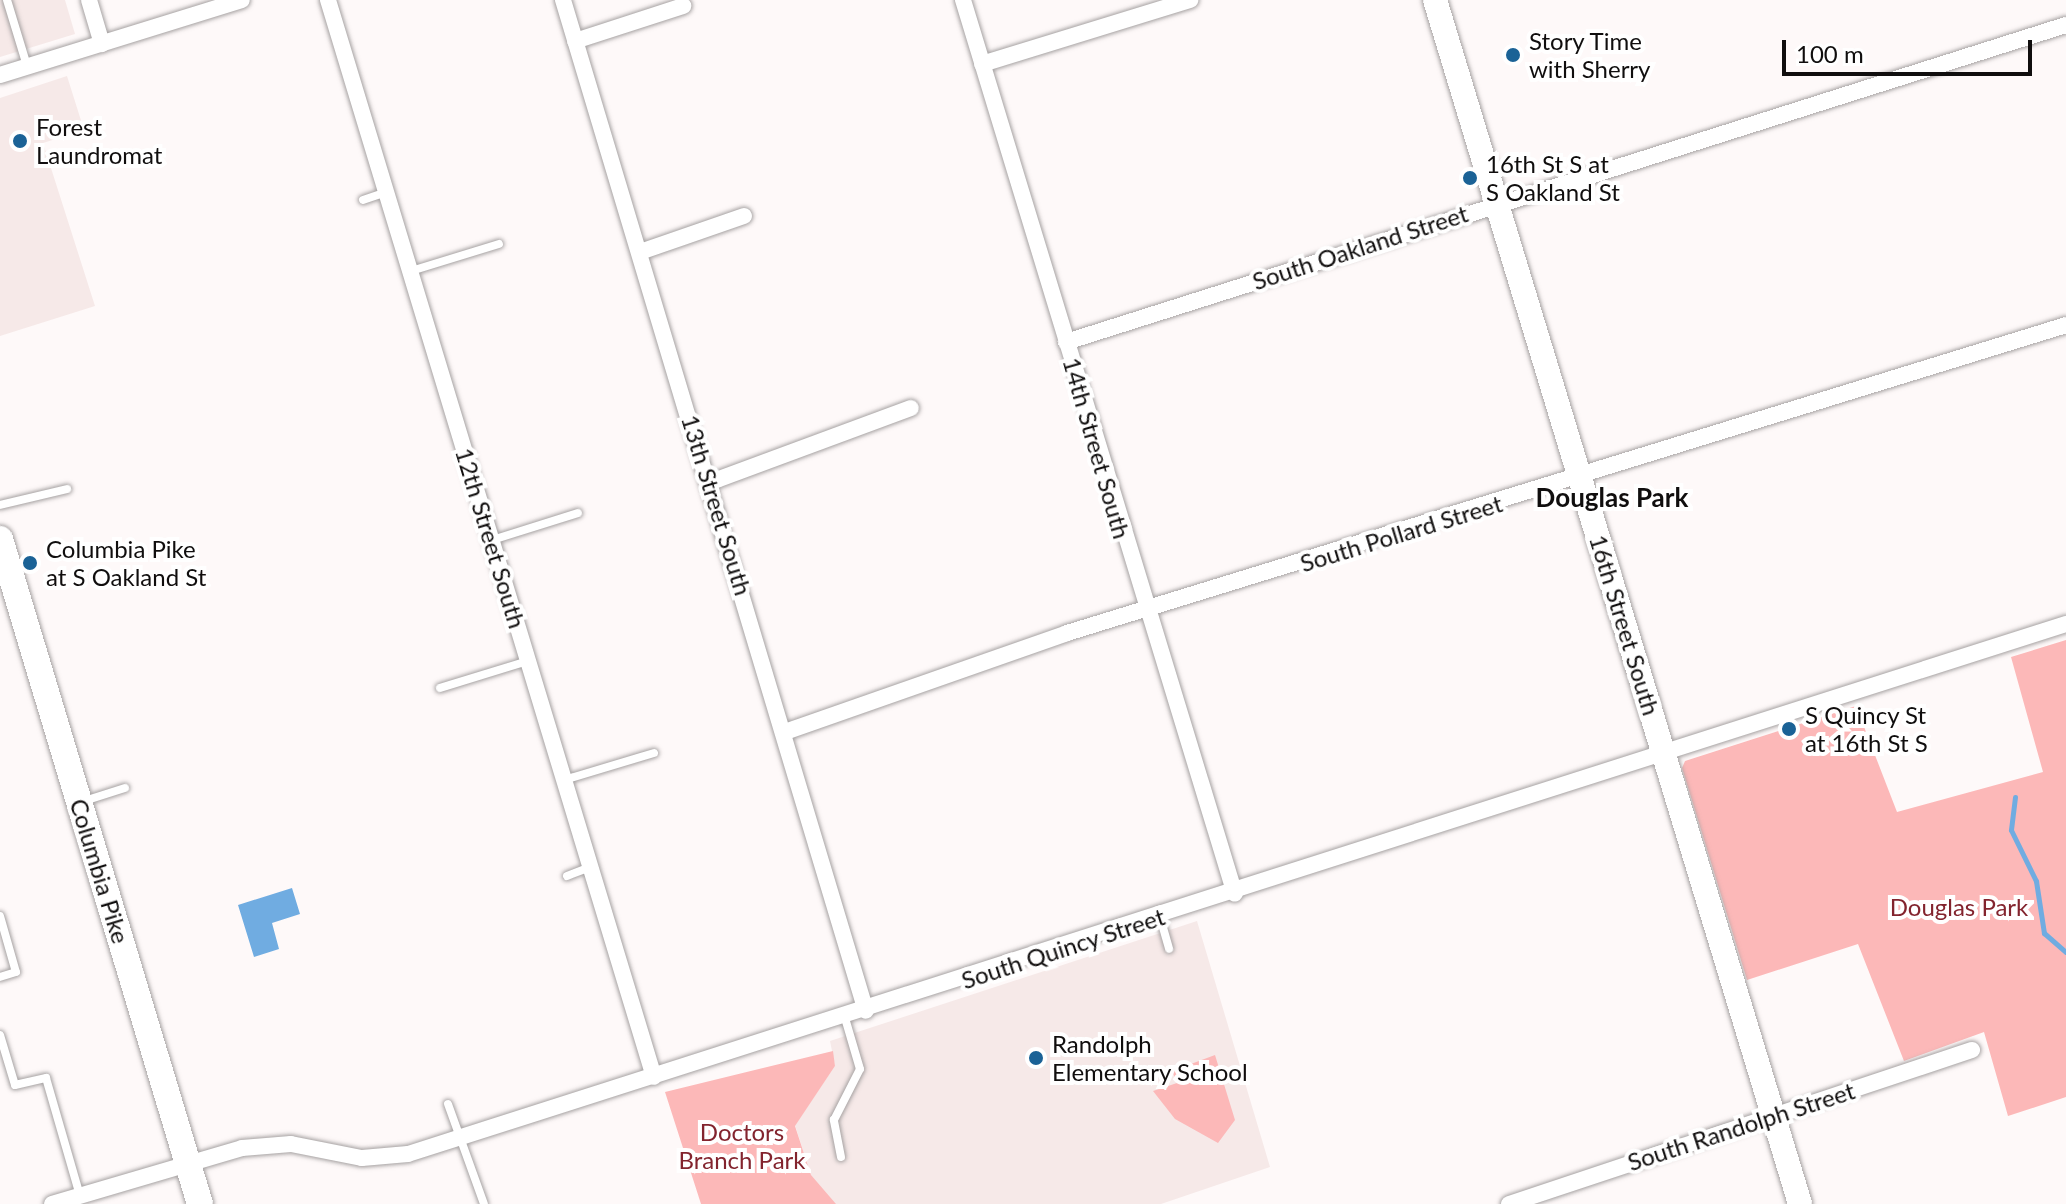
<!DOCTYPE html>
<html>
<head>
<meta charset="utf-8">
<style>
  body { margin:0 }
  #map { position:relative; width:2066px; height:1204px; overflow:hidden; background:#fef9f9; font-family:Lato,sans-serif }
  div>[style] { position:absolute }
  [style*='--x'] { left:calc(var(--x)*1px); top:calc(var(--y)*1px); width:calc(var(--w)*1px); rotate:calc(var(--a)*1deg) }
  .built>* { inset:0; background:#f6e9e8 }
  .green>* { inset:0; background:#fcb8b8 }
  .water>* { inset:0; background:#70ace1 }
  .stream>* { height:5px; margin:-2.5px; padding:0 2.5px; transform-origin:2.5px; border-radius:2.5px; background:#70ace1 }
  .roads { filter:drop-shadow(0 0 2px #a6a2a2) drop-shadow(0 0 2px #a6a2a2) }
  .lane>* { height:8px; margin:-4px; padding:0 4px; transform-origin:4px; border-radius:4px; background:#fff }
  .street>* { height:16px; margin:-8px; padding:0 8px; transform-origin:8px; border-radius:8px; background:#fff }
  .secondary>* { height:24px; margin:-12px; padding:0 12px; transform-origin:12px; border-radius:12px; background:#fff }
  .primary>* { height:26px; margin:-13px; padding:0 13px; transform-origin:13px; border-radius:13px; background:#fff }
  .dots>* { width:22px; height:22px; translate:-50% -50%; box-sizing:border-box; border:4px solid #fff; border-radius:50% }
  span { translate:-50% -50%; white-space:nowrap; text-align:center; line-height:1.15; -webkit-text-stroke:8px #fff; paint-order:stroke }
  .poi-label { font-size:24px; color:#100e0e }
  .left { translate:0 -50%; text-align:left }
  .street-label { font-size:24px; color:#100e0e }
  .park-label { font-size:24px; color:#83242e }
  .neighbourhood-label { font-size:26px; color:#100e0e; font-weight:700 }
  .scale { position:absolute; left:1782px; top:40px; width:250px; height:36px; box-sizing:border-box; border:4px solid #100e0e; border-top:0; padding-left:10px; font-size:24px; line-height:28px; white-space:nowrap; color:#100e0e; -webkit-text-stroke:6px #fff; paint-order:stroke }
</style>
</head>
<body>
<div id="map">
  <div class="built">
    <i style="clip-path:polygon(0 0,65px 0,75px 34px,0 57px)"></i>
    <i style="clip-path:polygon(67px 76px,84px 130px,43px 143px,95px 306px,0 336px,0 98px)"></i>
    <i style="clip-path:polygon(1197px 921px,1270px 1167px,1161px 1204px,820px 1204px,795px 1125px,835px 1066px,830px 1041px)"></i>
  </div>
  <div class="green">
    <i style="clip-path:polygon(2066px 640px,2066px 1097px,2008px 1116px,1984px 1032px,1904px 1061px,1858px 944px,1747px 980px,1682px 768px,1685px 761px,1856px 706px,1897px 812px,2043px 772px,2011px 657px)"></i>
    <i style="clip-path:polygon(833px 1051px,835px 1066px,795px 1126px,811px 1175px,836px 1204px,701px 1204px,665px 1092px)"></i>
    <i style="clip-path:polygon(1215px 1055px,1235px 1120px,1218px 1143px,1175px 1119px,1153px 1091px,1177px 1083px,1172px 1071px)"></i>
  </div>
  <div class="water">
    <i style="clip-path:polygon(292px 888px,300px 914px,272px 923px,279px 949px,254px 957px,238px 905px)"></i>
  </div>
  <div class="stream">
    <i style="--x:2015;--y:797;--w:33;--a:97"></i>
    <i style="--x:2011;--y:830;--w:57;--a:63.9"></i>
    <i style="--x:2036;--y:881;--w:53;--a:81.3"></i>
    <i style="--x:2044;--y:933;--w:29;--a:41"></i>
  </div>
  <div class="roads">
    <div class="lane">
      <i style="--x:7;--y:0;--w:69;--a:73.1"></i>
      <i style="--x:363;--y:200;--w:24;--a:-19"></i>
      <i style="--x:411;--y:271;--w:92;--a:-17.1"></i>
      <i style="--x:0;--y:505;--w:69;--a:-13.4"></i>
      <i style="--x:492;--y:540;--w:90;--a:-17.4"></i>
      <i style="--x:440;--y:688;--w:92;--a:-17.1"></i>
      <i style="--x:564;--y:780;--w:94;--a:-16.7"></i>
      <i style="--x:84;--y:801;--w:43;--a:-17.6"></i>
      <i style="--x:567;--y:876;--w:25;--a:-21"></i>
      <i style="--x:0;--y:916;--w:58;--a:74.1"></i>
      <i style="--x:16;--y:972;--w:17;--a:163"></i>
      <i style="--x:1160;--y:917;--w:33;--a:74"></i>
      <i style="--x:0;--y:1035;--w:52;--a:73.3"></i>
      <i style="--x:15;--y:1085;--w:32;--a:-13"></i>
      <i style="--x:46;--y:1078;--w:123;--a:73.9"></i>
      <i style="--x:448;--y:1104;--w:106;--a:70.2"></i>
      <i style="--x:841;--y:1157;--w:38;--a:-101"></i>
      <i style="--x:834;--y:1120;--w:57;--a:-63"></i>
      <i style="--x:860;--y:1069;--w:53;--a:-106.4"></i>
    </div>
    <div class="street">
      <i style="--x:89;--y:0;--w:46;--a:73.5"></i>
      <i style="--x:328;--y:0;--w:1125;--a:73.16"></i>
      <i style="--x:563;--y:0;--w:1055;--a:73.32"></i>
      <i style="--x:963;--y:0;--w:934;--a:73.08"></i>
      <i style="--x:575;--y:41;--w:114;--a:-18"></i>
      <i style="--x:982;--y:64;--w:218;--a:-17.1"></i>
      <i style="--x:0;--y:75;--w:253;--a:-17.2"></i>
      <i style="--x:640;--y:252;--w:110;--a:-19.1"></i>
      <i style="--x:1066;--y:342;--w:1049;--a:-17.59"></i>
      <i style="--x:711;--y:482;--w:213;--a:-20.3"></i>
      <i style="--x:785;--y:732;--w:299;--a:-19.3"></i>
      <i style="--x:1067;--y:633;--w:1045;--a:-17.13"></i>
      <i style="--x:52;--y:1204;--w:198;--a:-16.4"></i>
      <i style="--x:242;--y:1148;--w:49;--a:-4.7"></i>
      <i style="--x:291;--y:1144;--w:72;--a:11.2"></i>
      <i style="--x:362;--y:1158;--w:46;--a:-5"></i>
      <i style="--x:408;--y:1154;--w:1741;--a:-17.73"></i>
      <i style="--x:1509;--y:1204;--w:488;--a:-18.4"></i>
    </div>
    <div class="secondary">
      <i style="--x:1435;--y:0;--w:1258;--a:73.13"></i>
    </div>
    <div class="primary">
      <i style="--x:0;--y:539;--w:694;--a:73.26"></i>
    </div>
  </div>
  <div class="dots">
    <i style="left:1513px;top:55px;background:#1b6296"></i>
    <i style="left:20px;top:141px;background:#1b6296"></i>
    <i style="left:1470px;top:178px;background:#1b6296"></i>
    <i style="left:30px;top:563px;background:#1b6296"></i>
    <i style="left:1789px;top:729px;background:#1b6296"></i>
    <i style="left:1036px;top:1058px;background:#1b6296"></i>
  </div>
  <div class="poi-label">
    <span class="left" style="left:1529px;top:55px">Story Time<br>with Sherry</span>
    <span class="left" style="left:36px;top:141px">Forest<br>Laundromat</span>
    <span class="left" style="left:1486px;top:178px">16th St S at<br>S Oakland St</span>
    <span class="left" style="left:46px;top:563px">Columbia Pike<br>at S Oakland St</span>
    <span class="left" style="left:1805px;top:729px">S Quincy St<br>at 16th St S</span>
    <span class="left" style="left:1052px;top:1058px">Randolph<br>Elementary School</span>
  </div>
  <div class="street-label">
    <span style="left:1360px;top:247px;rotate:-18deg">South Oakland Street</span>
    <span style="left:1097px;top:448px;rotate:74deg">14th Street South</span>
    <span style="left:717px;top:505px;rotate:73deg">13th Street South</span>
    <span style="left:1401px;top:533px;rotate:-17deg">South Pollard Street</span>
    <span style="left:491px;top:538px;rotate:73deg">12th Street South</span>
    <span style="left:1625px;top:625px;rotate:73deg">16th Street South</span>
    <span style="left:100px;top:871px;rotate:73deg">Columbia Pike</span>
    <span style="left:1063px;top:948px;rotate:-18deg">South Quincy Street</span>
    <span style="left:1741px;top:1126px;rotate:-18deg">South Randolph Street</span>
  </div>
  <div class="park-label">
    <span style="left:1959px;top:907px">Douglas Park</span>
    <span style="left:742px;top:1146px">Doctors<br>Branch Park</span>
  </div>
  <div class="neighbourhood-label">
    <span style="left:1612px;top:498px">Douglas Park</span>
  </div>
  <div class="scale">100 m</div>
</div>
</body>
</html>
